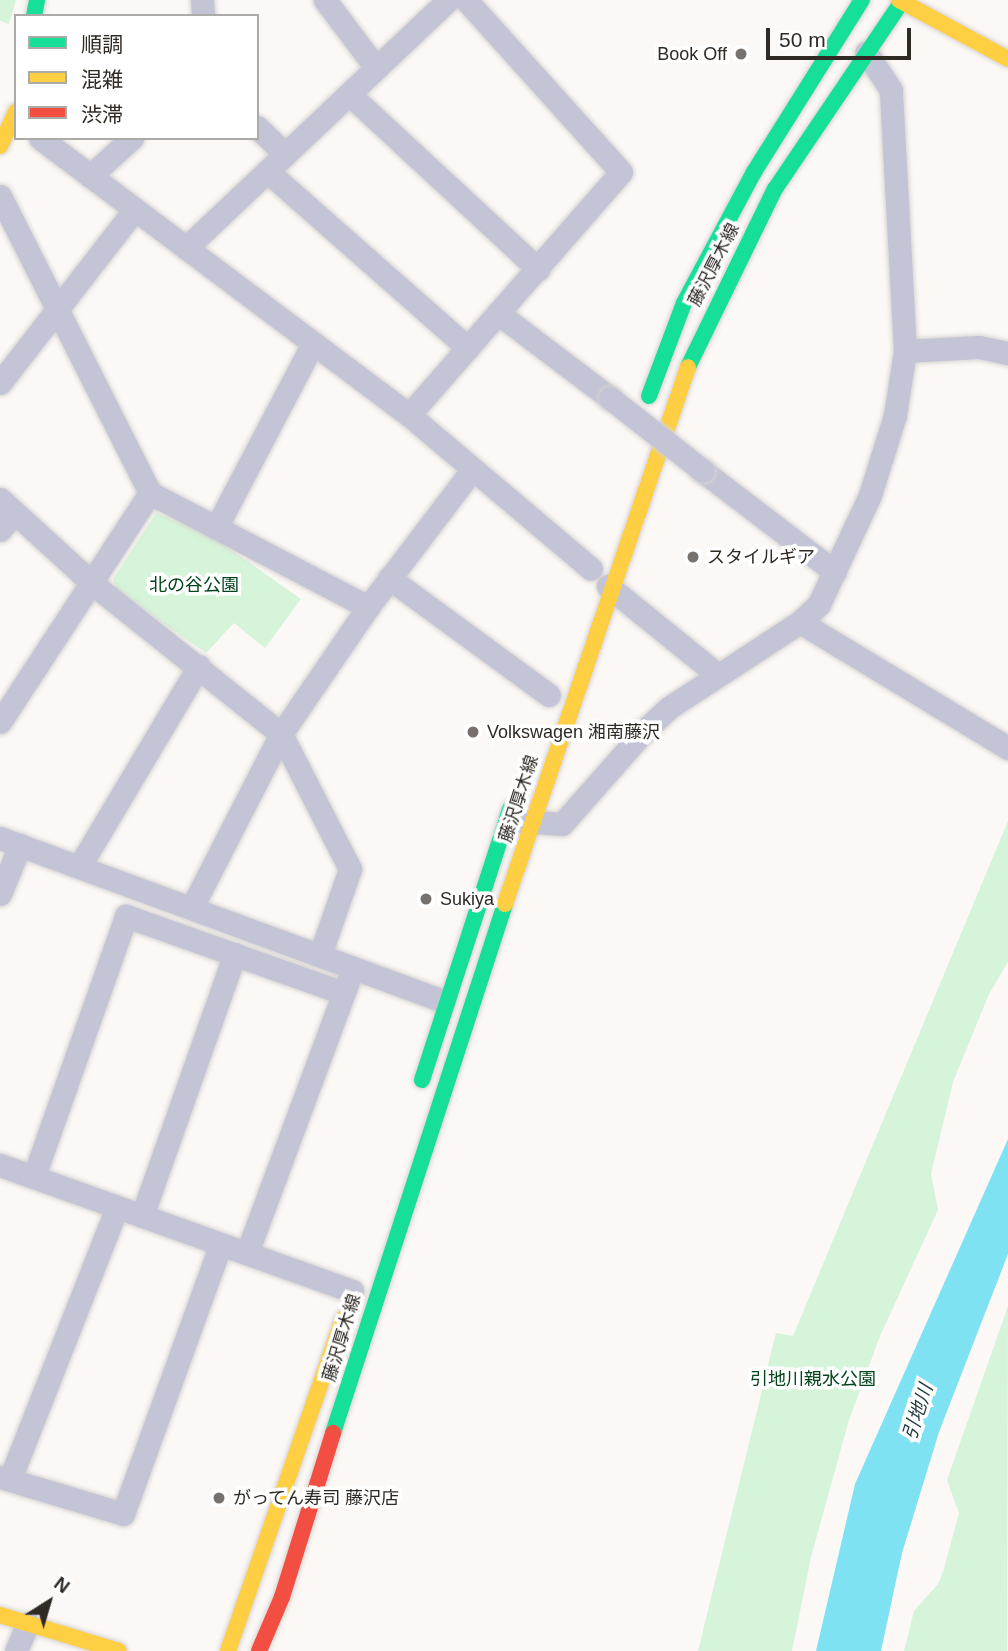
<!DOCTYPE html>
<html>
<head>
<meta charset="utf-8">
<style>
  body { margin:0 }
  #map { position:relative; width:1008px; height:1651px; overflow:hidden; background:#fbf8f6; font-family:Arial,"Noto Sans JP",sans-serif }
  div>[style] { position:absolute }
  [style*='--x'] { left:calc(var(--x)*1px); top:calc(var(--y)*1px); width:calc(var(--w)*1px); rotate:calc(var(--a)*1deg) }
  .green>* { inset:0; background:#d6f4d9 }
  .water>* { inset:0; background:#7fe2f3 }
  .roads { filter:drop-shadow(0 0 2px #d6d3d1) drop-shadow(0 0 2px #d6d3d1) }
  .street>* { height:23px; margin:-11.5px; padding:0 11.5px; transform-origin:11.5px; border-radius:11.5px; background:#c3c5d6 }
  .fast>* { height:16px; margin:-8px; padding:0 8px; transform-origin:8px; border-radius:8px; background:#16e098 }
  .slow>* { height:16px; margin:-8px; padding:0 8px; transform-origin:8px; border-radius:8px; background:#ffcf43 }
  .jam>* { height:16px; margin:-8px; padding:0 8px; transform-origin:8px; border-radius:8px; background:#f24e42 }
  .bridges { filter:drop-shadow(0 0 2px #d6d3d1) drop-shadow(0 0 2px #d6d3d1) }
  .street-bridge>* { height:23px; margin:-11.5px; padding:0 11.5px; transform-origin:11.5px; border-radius:11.5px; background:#c3c5d6 }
  .dots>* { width:19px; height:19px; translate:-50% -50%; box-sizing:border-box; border:4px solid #fff; border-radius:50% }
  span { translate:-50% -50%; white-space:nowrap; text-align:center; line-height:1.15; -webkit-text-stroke:7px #fff; paint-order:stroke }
  .poi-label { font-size:18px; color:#302a24 }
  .right { translate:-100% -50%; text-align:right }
  .left { translate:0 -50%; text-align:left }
  .street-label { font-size:18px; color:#302a24 }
  .park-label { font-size:18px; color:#02441b }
  .water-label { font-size:19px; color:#253d42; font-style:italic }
  .legend { position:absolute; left:14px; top:14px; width:245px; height:126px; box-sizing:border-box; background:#fff; border:2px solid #acaaa7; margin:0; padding:9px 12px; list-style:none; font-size:21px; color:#302a24 }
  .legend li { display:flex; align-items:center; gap:14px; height:35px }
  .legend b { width:35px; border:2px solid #acaaa7 }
  .north { position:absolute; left:14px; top:1567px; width:70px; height:70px; -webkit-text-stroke:5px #fff; paint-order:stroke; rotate:37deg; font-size:19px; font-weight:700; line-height:28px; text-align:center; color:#302a24 }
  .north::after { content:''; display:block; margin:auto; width:24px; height:32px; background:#302a24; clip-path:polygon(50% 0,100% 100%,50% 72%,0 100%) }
  .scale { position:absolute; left:766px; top:28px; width:145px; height:32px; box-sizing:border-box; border:4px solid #302a24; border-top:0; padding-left:9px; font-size:21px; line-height:24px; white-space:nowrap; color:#302a24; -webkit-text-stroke:5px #fff; paint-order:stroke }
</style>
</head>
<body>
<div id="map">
  <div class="green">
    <i style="clip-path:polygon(0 0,16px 0,9px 24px,0 21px)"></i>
    <i style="clip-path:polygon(156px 513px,210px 535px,301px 599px,265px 648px,234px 623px,206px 653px,117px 591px,113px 579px)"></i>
    <i style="clip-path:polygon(1008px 821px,1008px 962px,989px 994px,953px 1082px,931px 1174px,938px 1210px,880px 1336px,849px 1420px,811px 1557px,792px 1651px,698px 1651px,776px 1333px,793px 1336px)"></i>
    <i style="clip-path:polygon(1008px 1306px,1007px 1651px,904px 1651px,914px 1611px,938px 1584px,943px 1572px,959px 1513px,947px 1480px)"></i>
  </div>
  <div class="water">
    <i style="clip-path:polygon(1008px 1139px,1008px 1254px,939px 1432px,902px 1553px,881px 1651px,816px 1651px,855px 1484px)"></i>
  </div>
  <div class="roads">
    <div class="street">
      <i style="--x:202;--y:0;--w:16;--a:86"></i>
      <i style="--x:325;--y:0;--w:85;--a:53.1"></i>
      <i style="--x:349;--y:94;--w:258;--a:42.8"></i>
      <i style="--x:257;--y:127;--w:39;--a:44"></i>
      <i style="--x:40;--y:138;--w:461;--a:36.9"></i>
      <i style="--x:409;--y:415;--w:238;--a:40.2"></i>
      <i style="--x:267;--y:171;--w:268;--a:41.4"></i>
      <i style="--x:90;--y:176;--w:57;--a:-42.1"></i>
      <i style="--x:0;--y:196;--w:333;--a:63.2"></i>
      <i style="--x:150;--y:493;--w:246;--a:27.6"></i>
      <i style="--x:186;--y:248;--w:361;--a:-43.4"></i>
      <i style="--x:499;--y:314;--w:139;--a:37.1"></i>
      <i style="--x:905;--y:351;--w:74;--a:-3.1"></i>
      <i style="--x:979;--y:347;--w:30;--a:12"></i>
      <i style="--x:0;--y:383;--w:219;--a:-52.2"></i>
      <i style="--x:409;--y:415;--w:322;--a:-48.9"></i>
      <i style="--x:621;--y:172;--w:232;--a:-132"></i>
      <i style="--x:703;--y:471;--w:166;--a:37.4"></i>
      <i style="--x:0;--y:499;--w:126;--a:42.4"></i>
      <i style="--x:93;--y:584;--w:241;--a:38.6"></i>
      <i style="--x:281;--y:734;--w:152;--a:62.9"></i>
      <i style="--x:350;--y:869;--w:91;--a:109.2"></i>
      <i style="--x:216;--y:528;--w:209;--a:-62.3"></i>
      <i style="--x:0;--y:530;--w:22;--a:-51"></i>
      <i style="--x:389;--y:578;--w:198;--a:36.2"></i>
      <i style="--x:608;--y:586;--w:141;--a:39"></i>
      <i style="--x:800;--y:622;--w:243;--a:31.2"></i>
      <i style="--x:0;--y:722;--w:274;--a:-56.8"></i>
      <i style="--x:520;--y:821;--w:42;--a:4.1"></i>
      <i style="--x:562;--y:824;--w:124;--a:-48.6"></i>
      <i style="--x:644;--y:731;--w:35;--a:-43"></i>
      <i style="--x:670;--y:707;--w:155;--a:-33.2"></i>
      <i style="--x:800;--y:622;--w:26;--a:-43"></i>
      <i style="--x:819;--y:604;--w:120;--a:-64.9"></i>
      <i style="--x:870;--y:495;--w:84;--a:-72.6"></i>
      <i style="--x:895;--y:415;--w:65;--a:-81.1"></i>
      <i style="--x:905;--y:351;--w:261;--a:-93.1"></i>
      <i style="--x:891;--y:90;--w:45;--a:-123.3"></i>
      <i style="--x:0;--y:838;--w:473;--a:20.2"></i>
      <i style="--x:79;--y:867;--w:234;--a:-59.2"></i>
      <i style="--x:0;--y:894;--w:53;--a:-67.8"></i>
      <i style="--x:192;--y:907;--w:195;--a:-62.8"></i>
      <i style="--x:281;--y:734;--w:154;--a:-55.6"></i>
      <i style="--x:368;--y:607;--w:172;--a:-52.8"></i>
      <i style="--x:0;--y:1165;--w:374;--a:19.7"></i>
      <i style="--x:34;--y:1176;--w:276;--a:-70.5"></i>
      <i style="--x:126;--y:916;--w:230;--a:19.5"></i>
      <i style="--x:142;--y:1216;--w:278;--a:-70.5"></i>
      <i style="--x:247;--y:1253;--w:290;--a:-69.6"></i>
      <i style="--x:0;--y:1477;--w:128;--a:16.7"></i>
      <i style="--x:123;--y:1514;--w:287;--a:-70.1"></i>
      <i style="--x:10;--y:1479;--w:292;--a:-68.5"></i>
      <i style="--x:16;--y:1651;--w:30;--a:-67"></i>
    </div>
    <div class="fast">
      <i style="--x:34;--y:16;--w:16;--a:-79"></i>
      <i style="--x:688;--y:367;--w:198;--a:-64"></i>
      <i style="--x:775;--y:189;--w:228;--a:-55.9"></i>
      <i style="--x:649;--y:396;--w:99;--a:-69.4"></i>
      <i style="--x:684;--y:303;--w:149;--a:-61.9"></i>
      <i style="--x:754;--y:172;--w:203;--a:-57.9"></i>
      <i style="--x:422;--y:1080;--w:285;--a:-72"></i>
      <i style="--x:333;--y:1433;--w:556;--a:-71.99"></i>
    </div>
    <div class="slow">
      <i style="--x:899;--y:0;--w:124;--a:28.4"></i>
      <i style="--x:0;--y:146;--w:38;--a:-65"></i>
      <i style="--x:505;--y:904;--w:567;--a:-71.18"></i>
      <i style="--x:0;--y:1615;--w:124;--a:16.8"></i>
      <i style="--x:228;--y:1651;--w:352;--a:-70.9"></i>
    </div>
    <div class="jam">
      <i style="--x:259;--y:1651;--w:59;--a:-66.9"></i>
      <i style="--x:282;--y:1597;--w:172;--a:-72.7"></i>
    </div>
  </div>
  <div class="bridges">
    <div class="street-bridge">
      <i style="--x:610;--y:398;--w:118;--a:38.1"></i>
    </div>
  </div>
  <div class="dots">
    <i style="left:741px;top:54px;background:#77726e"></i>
    <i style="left:693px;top:557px;background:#77726e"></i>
    <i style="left:473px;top:732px;background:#77726e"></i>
    <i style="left:426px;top:899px;background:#77726e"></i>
    <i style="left:219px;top:1498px;background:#77726e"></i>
  </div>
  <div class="poi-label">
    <span class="right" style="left:727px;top:54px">Book Off</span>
    <span class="left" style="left:707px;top:557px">スタイルギア</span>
    <span class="left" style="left:487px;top:732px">Volkswagen 湘南藤沢</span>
    <span class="left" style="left:440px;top:899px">Sukiya</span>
    <span class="left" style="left:233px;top:1498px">がってん寿司 藤沢店</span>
  </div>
  <div class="street-label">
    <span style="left:714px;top:265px;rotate:-63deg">藤沢厚木線</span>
    <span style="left:519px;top:799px;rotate:-72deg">藤沢厚木線</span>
    <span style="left:342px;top:1338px;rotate:-73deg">藤沢厚木線</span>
  </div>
  <div class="park-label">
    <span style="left:194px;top:585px">北の谷公園</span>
    <span style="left:813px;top:1379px">引地川親水公園</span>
  </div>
  <div class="water-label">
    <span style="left:918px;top:1412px;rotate:-72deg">引地川</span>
  </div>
  <ul class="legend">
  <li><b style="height:9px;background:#16e098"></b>順調</li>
  <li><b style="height:9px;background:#ffcf43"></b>混雑</li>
  <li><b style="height:9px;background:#f24e42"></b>渋滞</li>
  </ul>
  <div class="north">N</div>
  <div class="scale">50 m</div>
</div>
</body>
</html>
